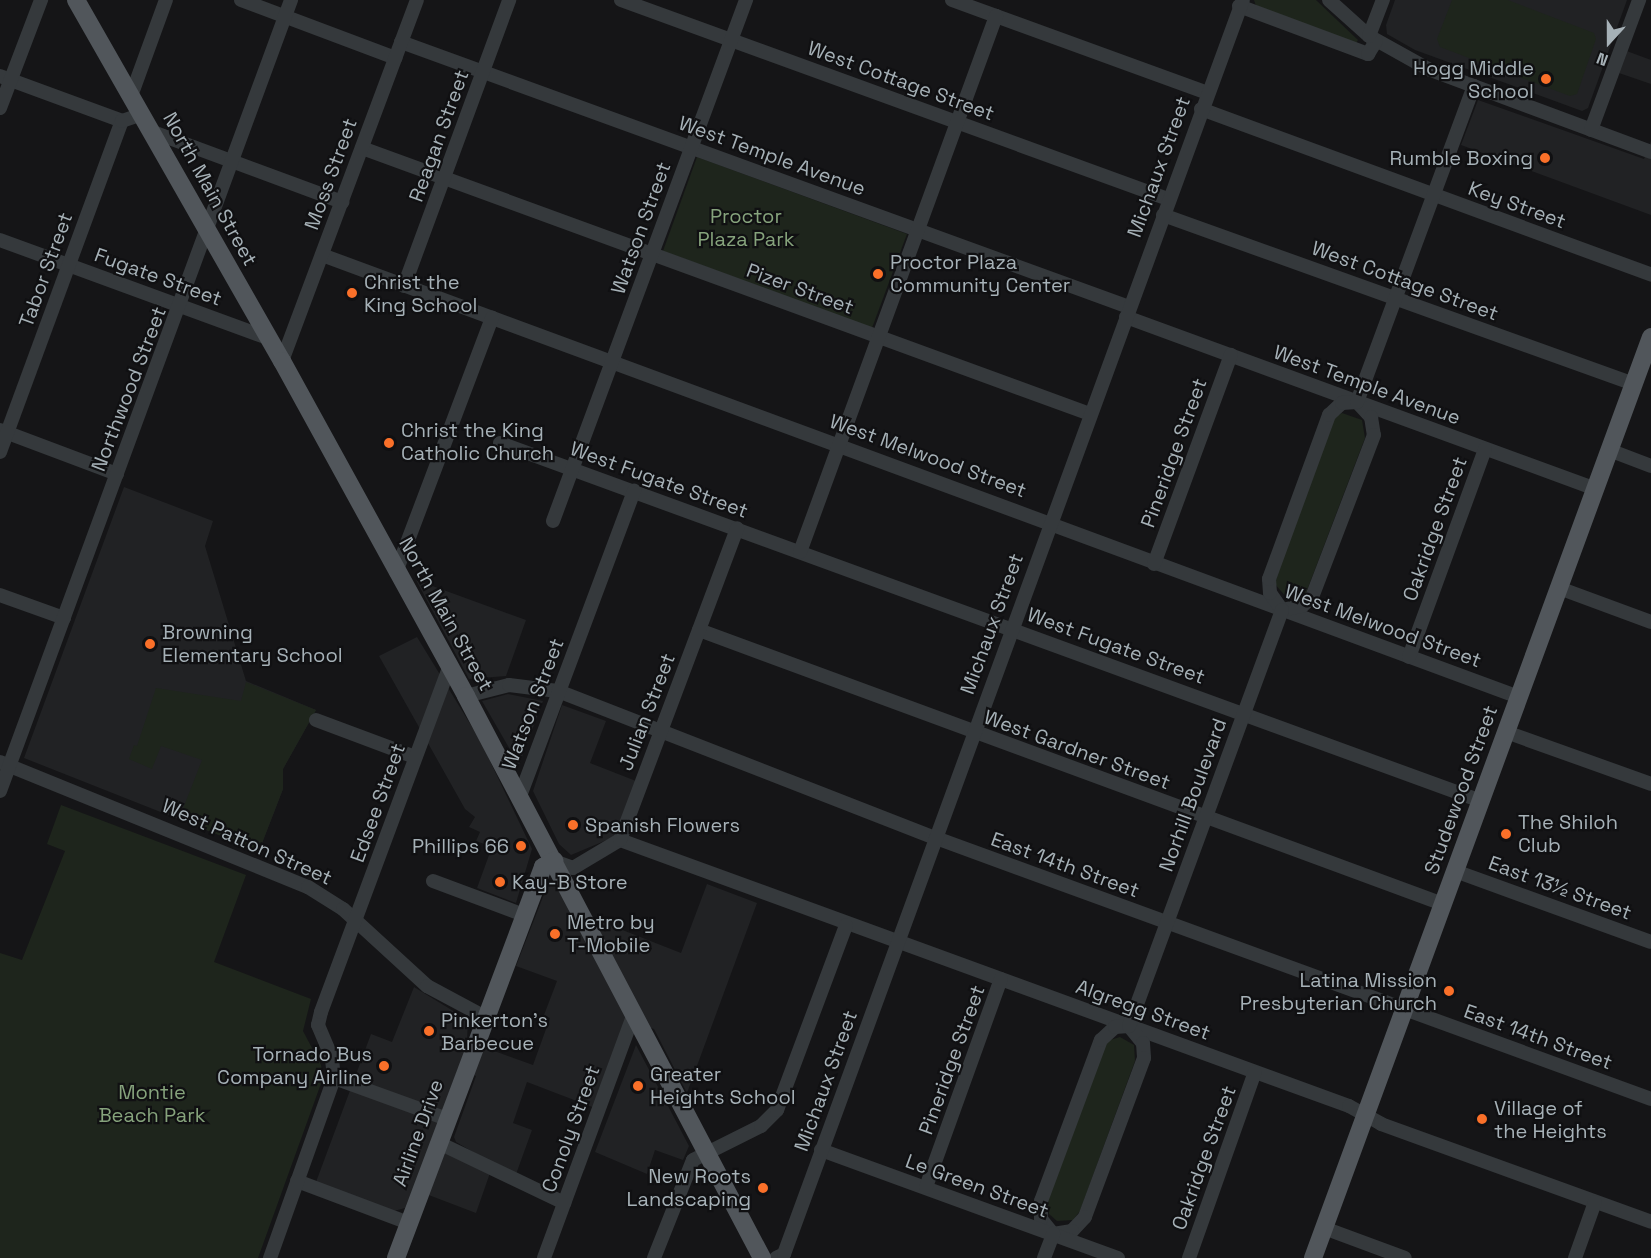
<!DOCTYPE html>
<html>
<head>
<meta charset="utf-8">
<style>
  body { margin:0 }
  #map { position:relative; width:1651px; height:1258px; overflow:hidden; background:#151517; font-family:"Space Grotesk",sans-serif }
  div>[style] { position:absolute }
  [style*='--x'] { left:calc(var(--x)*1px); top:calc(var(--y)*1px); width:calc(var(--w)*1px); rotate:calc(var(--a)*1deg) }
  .built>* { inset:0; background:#212224 }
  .green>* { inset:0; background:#1e251c }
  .minor>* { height:14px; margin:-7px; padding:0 7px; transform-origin:7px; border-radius:7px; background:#35393c }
  .major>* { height:18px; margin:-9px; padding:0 9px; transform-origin:9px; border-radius:9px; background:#51565b }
  .dots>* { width:16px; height:16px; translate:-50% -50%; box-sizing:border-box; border:3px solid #101012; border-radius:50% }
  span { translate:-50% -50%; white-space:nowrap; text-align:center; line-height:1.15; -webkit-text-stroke:4.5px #101012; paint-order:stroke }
  .poi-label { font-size:20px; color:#a6b1b7 }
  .right { translate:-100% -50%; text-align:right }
  .left { translate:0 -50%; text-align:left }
  .street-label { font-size:20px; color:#a6b1b7 }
  .park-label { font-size:20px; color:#86a37c }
  .north { position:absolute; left:1579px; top:12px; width:60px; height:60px; -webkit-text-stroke:4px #101012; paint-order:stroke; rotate:201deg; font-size:16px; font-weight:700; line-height:24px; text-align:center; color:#a6b1b7 }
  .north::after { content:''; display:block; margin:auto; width:21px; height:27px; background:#a6b1b7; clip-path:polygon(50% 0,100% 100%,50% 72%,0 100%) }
</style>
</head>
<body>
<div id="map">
  <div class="built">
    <i style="clip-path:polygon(1395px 0,1627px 0,1588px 108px,1582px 111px,1415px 50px,1387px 34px,1386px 25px)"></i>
    <i style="clip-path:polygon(1624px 50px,1651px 60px,1651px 84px,1616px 72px)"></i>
    <i style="clip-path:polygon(1478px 100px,1644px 159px,1651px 141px,1651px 215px,1461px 145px)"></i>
    <i style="clip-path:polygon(124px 487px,213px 521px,205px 546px,246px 681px,316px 710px,283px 769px,283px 789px,259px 851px,24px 758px)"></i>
    <i style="clip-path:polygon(416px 580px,526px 620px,506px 676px,469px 679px)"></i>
    <i style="clip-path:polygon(417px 637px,480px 740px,532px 849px,516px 903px,477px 888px,492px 847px,476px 841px,480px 832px,469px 827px,475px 817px,465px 809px,379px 656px)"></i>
    <i style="clip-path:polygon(508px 694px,543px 701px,519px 765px,482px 701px)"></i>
    <i style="clip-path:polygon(562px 705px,606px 721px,590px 763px,636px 781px,614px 837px,571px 855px,559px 844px,533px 791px)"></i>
    <i style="clip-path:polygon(548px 884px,555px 884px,569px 909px,681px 953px,707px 884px,757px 903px,687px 1093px,654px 1029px,628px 1020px,595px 1108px,527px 1082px,513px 1123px,532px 1130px,515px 1177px,456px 1142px,454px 1137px,476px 1076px,458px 1068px,430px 1144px,490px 1173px,476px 1213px,413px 1189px,405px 1208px,394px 1211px,316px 1182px,371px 1034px,392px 1042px,414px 987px,468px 1020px,467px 1041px,533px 1065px,550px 1018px,544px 1015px,557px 981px,516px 966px)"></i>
    <i style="clip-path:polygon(636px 1045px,689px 1146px,683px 1160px,655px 1150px,647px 1174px,595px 1152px)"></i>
  </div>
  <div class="green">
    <i style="clip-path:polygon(1254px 0,1316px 0,1358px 40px,1355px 45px,1256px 6px)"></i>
    <i style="clip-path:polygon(1452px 0,1508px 0,1594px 33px,1596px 39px,1577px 94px,1570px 96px,1440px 47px,1437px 39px)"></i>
    <i style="clip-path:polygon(697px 157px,907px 234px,872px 328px,663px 251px)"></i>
    <i style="clip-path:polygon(1342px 413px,1362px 420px,1365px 438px,1306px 593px,1287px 598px,1274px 583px,1331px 419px)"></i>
    <i style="clip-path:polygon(246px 682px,316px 710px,283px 769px,283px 789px,259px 851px,179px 819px,202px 760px,161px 746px,152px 769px,129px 759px,134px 745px,137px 746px,156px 688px,241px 701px)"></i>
    <i style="clip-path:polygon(61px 805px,246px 875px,214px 962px,311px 999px,303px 1031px,321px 1065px,323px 1078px,258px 1258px,0 1258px,0 953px,22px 960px,65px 851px,47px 844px)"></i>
    <i style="clip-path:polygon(1120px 1037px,1134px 1045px,1135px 1061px,1080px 1211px,1073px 1220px,1057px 1221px,1049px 1214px,1047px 1199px,1103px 1048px,1110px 1040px)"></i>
  </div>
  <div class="minor">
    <i style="--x:241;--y:0;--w:165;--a:20.6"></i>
    <i style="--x:621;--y:0;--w:582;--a:19.99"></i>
    <i style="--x:952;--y:0;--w:271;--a:20"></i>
    <i style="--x:1329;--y:0;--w:54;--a:42"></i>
    <i style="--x:1369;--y:36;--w:68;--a:29.2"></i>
    <i style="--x:1428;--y:69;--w:238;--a:20.4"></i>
    <i style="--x:1239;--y:6;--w:138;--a:20.4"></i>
    <i style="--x:1368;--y:54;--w:15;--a:-58"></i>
    <i style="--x:1369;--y:36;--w:39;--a:-69"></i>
    <i style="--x:401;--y:42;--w:775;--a:20"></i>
    <i style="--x:0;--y:76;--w:130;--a:20.2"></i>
    <i style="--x:131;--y:96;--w:102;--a:-70"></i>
    <i style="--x:0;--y:108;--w:116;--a:-69.2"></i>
    <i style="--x:1201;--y:109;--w:480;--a:20.2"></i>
    <i style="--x:1591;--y:130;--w:139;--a:-69.7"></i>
    <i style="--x:153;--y:132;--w:202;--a:20.3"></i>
    <i style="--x:362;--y:148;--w:775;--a:20.07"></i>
    <i style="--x:1163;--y:215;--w:500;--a:19.74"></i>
    <i style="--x:0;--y:240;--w:285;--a:20.1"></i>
    <i style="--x:322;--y:255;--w:1276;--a:20.27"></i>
    <i style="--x:404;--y:286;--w:305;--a:-69.8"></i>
    <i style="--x:1126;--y:317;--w:500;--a:20.1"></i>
    <i style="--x:282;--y:361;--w:385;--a:-69.5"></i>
    <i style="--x:1357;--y:402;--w:21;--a:47"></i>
    <i style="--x:1371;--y:417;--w:18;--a:81"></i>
    <i style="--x:1374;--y:435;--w:173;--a:110.9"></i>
    <i style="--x:1312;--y:597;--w:13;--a:138"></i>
    <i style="--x:1302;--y:606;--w:20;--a:169"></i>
    <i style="--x:1282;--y:610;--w:21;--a:-125"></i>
    <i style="--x:1270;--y:593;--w:14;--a:-94"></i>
    <i style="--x:1269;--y:579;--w:175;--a:-69.9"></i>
    <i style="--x:1329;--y:415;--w:18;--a:-43"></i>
    <i style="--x:1342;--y:403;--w:15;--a:-4"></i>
    <i style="--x:1357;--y:402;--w:337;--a:-69.7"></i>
    <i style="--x:0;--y:430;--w:125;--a:20.6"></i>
    <i style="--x:500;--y:443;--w:1044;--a:20.05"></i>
    <i style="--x:1609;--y:450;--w:45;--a:20.9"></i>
    <i style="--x:0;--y:452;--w:353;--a:-69.8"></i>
    <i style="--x:122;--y:121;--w:21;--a:-19"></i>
    <i style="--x:553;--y:521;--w:556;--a:-69.67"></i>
    <i style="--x:800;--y:552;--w:571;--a:-69.91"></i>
    <i style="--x:1154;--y:564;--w:223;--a:-69.8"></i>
    <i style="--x:396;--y:572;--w:272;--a:-69.3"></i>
    <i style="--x:1559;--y:588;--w:98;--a:20.3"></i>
    <i style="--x:0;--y:595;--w:68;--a:19.8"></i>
    <i style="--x:699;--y:630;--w:793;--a:20.22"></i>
    <i style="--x:1409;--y:657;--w:221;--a:-69.9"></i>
    <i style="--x:466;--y:696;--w:44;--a:-14.3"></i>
    <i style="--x:509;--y:685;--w:49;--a:7"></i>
    <i style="--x:558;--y:691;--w:406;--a:21.3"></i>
    <i style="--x:936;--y:838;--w:761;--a:20.05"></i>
    <i style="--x:316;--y:720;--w:106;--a:20.5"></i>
    <i style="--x:1506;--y:732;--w:154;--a:19.7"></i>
    <i style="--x:0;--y:762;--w:332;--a:22.1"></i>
    <i style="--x:308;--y:887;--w:41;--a:32.2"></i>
    <i style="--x:343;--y:909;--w:114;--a:42.5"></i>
    <i style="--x:427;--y:986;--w:66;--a:28.1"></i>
    <i style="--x:0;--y:791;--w:843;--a:-69.8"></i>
    <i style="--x:520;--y:796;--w:326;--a:-69.5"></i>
    <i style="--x:620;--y:840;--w:776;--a:20.05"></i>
    <i style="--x:1349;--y:1106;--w:37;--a:29"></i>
    <i style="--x:1381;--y:1124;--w:287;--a:19.9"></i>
    <i style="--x:554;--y:861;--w:20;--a:20"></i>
    <i style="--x:573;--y:868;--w:55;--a:-30.8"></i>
    <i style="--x:620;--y:840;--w:333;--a:-69.4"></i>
    <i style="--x:1455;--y:871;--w:208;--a:19.9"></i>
    <i style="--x:433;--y:881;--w:97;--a:20.5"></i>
    <i style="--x:1129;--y:1026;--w:22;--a:51"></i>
    <i style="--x:1143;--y:1043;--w:15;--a:86"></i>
    <i style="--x:1144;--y:1058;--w:170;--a:110.4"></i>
    <i style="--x:1085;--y:1217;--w:19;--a:133"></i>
    <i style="--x:1072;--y:1231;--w:19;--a:171"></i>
    <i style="--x:1053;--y:1234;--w:19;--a:-129"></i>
    <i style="--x:1041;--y:1219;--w:18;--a:-90"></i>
    <i style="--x:1041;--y:1201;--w:172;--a:-69.6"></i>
    <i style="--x:1101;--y:1040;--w:19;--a:-43"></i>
    <i style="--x:1115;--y:1027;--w:14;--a:-4"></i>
    <i style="--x:1129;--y:1026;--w:443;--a:-69.8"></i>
    <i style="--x:334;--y:1078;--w:120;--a:19.9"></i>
    <i style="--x:439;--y:1143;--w:139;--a:25.6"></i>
    <i style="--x:821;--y:1150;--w:316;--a:20"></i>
    <i style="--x:297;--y:1181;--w:120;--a:20.6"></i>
    <i style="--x:926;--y:1187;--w:221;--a:-70.2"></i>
    <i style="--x:1324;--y:1228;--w:86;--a:20.3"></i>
    <i style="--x:270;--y:1258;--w:191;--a:-70.4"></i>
    <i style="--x:334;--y:1078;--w:20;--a:-96"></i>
    <i style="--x:332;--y:1058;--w:36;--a:-113"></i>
    <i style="--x:318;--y:1025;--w:13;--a:-77"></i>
    <i style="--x:321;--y:1012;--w:368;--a:-69.6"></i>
    <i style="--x:544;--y:1258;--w:261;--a:-69.8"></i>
    <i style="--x:654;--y:1258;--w:105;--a:-68.3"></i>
    <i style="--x:693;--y:1160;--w:76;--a:-26.6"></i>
    <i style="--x:761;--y:1126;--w:23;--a:-45"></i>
    <i style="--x:777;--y:1110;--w:197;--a:-69.5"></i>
    <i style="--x:776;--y:1258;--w:9;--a:-27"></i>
    <i style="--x:784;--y:1254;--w:1335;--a:-69.9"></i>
    <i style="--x:1044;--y:1258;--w:26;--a:-69"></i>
    <i style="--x:1189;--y:1258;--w:197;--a:-70.5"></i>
    <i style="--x:1575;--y:1258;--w:59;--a:-70.3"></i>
  </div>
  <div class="major">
    <i style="--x:76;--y:0;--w:416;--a:60.3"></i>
    <i style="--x:282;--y:361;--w:382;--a:61.2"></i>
    <i style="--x:466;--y:696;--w:635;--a:62.22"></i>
    <i style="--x:396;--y:1258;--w:418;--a:-69.4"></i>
    <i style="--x:543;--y:867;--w:13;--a:-29"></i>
    <i style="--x:1313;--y:1258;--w:981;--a:-69.85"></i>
  </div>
  <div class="dots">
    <i style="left:1546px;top:79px;background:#fa7029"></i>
    <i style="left:1545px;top:158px;background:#fa7029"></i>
    <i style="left:878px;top:274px;background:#fa7029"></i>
    <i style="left:352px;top:293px;background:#fa7029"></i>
    <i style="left:389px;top:443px;background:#fa7029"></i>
    <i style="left:150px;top:644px;background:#fa7029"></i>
    <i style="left:573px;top:825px;background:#fa7029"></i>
    <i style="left:1506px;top:834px;background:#fa7029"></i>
    <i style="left:521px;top:846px;background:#fa7029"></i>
    <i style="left:500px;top:882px;background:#fa7029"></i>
    <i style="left:555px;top:934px;background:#fa7029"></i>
    <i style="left:1449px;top:991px;background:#fa7029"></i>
    <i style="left:429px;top:1031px;background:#fa7029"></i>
    <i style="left:384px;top:1066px;background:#fa7029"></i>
    <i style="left:638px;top:1086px;background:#fa7029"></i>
    <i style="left:1482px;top:1119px;background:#fa7029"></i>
    <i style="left:763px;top:1188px;background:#fa7029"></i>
  </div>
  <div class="poi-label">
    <span class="right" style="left:1534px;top:80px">Hogg Middle<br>School</span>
    <span class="right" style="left:1533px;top:158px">Rumble Boxing</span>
    <span class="left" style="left:890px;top:274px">Proctor Plaza<br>Community Center</span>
    <span class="left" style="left:364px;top:294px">Christ the<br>King School</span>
    <span class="left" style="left:401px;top:442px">Christ the King<br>Catholic Church</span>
    <span class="left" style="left:162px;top:644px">Browning<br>Elementary School</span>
    <span class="left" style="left:1518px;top:834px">The Shiloh<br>Club</span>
    <span class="left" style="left:585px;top:825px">Spanish Flowers</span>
    <span class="right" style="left:509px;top:846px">Phillips 66</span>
    <span class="left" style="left:512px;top:882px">Kay-B Store</span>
    <span class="left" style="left:567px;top:934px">Metro by<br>T-Mobile</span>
    <span class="right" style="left:1437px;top:992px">Latina Mission<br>Presbyterian Church</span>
    <span class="left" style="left:441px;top:1032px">Pinkerton's<br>Barbecue</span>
    <span class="right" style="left:372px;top:1066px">Tornado Bus<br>Company Airline</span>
    <span class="left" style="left:650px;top:1086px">Greater<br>Heights School</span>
    <span class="left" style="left:1494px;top:1120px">Village of<br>the Heights</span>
    <span class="right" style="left:751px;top:1188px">New Roots<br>Landscaping</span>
  </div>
  <div class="street-label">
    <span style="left:901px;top:81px;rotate:20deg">West Cottage Street</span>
    <span style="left:439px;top:136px;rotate:-70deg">Reagan Street</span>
    <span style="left:772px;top:156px;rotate:20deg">West Temple Avenue</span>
    <span style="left:1159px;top:167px;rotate:-70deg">Michaux Street</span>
    <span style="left:331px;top:174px;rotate:-70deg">Moss Street</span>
    <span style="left:210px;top:189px;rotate:61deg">North Main Street</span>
    <span style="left:1517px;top:205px;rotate:20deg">Key Street</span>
    <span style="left:641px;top:228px;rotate:-70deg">Watson Street</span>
    <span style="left:46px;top:270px;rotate:-70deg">Tabor Street</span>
    <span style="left:158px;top:277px;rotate:20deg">Fugate Street</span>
    <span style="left:1405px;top:281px;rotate:20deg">West Cottage Street</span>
    <span style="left:800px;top:289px;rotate:20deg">Pizer Street</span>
    <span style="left:1367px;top:385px;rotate:20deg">West Temple Avenue</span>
    <span style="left:129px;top:389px;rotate:-69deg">Northwood Street</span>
    <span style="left:1174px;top:453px;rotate:-70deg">Pineridge Street</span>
    <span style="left:928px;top:456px;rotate:20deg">West Melwood Street</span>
    <span style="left:659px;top:480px;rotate:20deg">West Fugate Street</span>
    <span style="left:1435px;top:529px;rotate:-70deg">Oakridge Street</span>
    <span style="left:446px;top:614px;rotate:61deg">North Main Street</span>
    <span style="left:992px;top:624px;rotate:-70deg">Michaux Street</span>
    <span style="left:1383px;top:626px;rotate:20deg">West Melwood Street</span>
    <span style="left:1116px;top:646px;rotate:20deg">West Fugate Street</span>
    <span style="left:533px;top:704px;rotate:-69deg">Watson Street</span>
    <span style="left:647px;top:712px;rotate:-69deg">Julian Street</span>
    <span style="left:1077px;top:750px;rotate:20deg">West Gardner Street</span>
    <span style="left:1461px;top:790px;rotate:-70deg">Studewood Street</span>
    <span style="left:1193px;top:795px;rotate:-70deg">Norhill Boulevard</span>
    <span style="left:378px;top:803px;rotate:-70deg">Edsee Street</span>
    <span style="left:247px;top:842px;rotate:24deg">West Patton Street</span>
    <span style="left:1065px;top:865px;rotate:20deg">East 14th Street</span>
    <span style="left:1560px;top:888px;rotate:20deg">East 13½ Street</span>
    <span style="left:1143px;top:1010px;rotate:20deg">Algregg Street</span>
    <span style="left:1538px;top:1037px;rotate:20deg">East 14th Street</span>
    <span style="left:952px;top:1060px;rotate:-70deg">Pineridge Street</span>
    <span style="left:826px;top:1081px;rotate:-70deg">Michaux Street</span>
    <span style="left:571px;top:1129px;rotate:-70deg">Conoly Street</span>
    <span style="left:418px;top:1133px;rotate:-70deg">Airline Drive</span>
    <span style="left:1204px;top:1158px;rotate:-70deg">Oakridge Street</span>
    <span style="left:977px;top:1186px;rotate:20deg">Le Green Street</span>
  </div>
  <div class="park-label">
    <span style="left:746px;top:228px">Proctor<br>Plaza Park</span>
    <span style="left:152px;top:1104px">Montie<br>Beach Park</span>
  </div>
  <div class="north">N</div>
</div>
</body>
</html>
